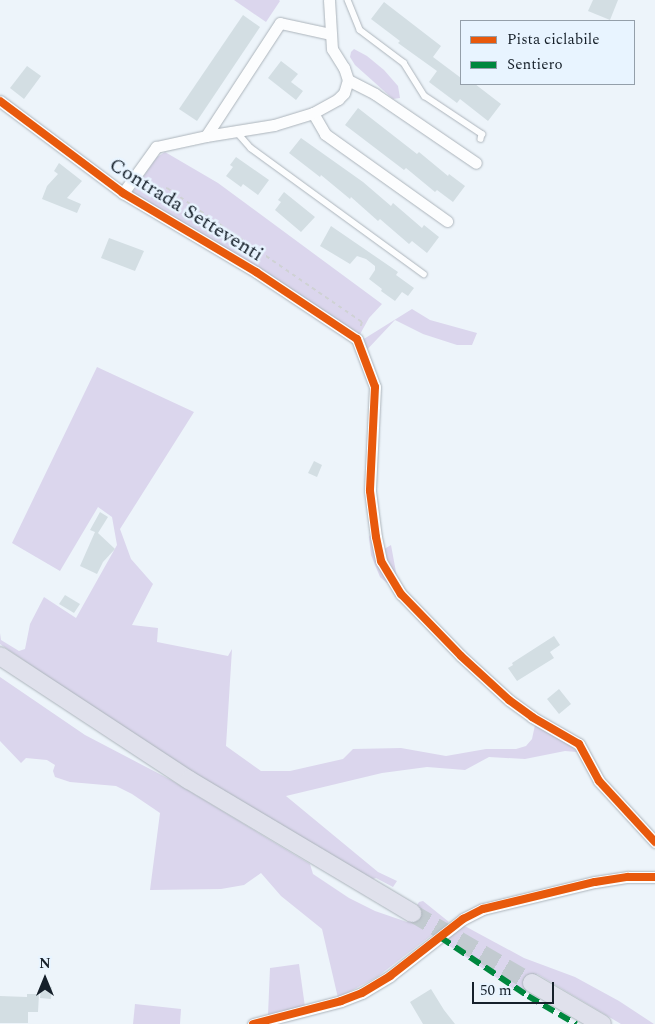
<!DOCTYPE html>
<html>
<head>
<meta charset="utf-8">
<style>
  body { margin:0 }
  #map { position:relative; width:655px; height:1024px; overflow:hidden; background:#edf4fa; font-family:Spectral,serif }
  div>[style] { position:absolute }
  [style*='--x'] { left:calc(var(--x)*1px); top:calc(var(--y)*1px); width:calc(var(--w)*1px); rotate:calc(var(--a)*1deg) }
  .green>* { inset:0; background:#dbd6ed }
  .building>* { inset:0; background:#d3dee3 }
  .trunk-tunnel>* { height:18px; margin-top:-9px; transform-origin:0; background:repeating-linear-gradient(90deg,#c2cad0 0 18px,transparent 0 27px) }
  .path>* { height:2px; margin-top:-1px; transform-origin:0; background:repeating-linear-gradient(90deg,#cfd2d4 0 4px,transparent 0 8px) }
  .roads { filter:drop-shadow(0 0 1px #acb4bb) drop-shadow(0 0 1px #acb4bb) }
  .service>* { height:5.5px; margin:-2.75px; padding:0 2.75px; transform-origin:2.75px; border-radius:2.75px; background:#fcfdfe }
  .minor>* { height:11px; margin:-5.5px; padding:0 5.5px; transform-origin:5.5px; border-radius:5.5px; background:#fcfdfe }
  .trunk>* { height:18px; margin:-9px; padding:0 9px; transform-origin:9px; border-radius:9px; background:#e0e1ec }
  .quiet>* { height:6px; margin-top:-3px; transform-origin:0; background:repeating-linear-gradient(90deg,#00873e 0 12px,transparent 0 18px) }
  .cycleway>* { height:8px; margin:-4px; padding:0 4px; transform-origin:4px; border-radius:4px; background:#e8590c }
  span { translate:-50% -50%; white-space:nowrap; text-align:center; line-height:1.15; -webkit-text-stroke:5px #e8f4ff; paint-order:stroke }
  .street-label { font-size:20px; color:#16202a }
  .legend { position:absolute; left:460px; top:20px; width:175px; height:65px; box-sizing:border-box; background:#e8f4ff; border:1px solid #949faa; margin:0; padding:6px 9px; list-style:none; font-size:15px; color:#16202a }
  .legend li { display:flex; align-items:center; gap:10px; height:25px }
  .legend b { width:25px; border:1px solid #949faa }
  .north { position:absolute; left:20px; top:954px; width:50px; height:50px; -webkit-text-stroke:4px #e8f4ff; paint-order:stroke; rotate:0deg; font-size:14px; font-weight:700; line-height:20px; text-align:center; color:#16202a }
  .north::after { content:''; display:block; margin:auto; width:18px; height:22px; background:#16202a; clip-path:polygon(50% 0,100% 100%,50% 72%,0 100%) }
  .scale { position:absolute; left:472px; top:982px; width:82px; height:22px; box-sizing:border-box; border:2px solid #16202a; border-top:0; padding-left:6px; font-size:15px; line-height:18px; white-space:nowrap; color:#16202a; -webkit-text-stroke:4px #e8f4ff; paint-order:stroke }
</style>
</head>
<body>
<div id="map">
  <div class="green">
    <i style="clip-path:polygon(234px 0,279px 0,280px 1px,266px 22px)"></i>
    <i style="clip-path:polygon(354px 49px,367px 56px,384px 70px,398px 86px,400px 98px,393px 99px,355px 65px,350px 57px,351px 52px)"></i>
    <i style="clip-path:polygon(165px 152px,218px 183px,382px 304px,369px 318px,359px 336px,260px 268px,132px 193px,157px 157px)"></i>
    <i style="clip-path:polygon(412px 309px,430px 320px,477px 333px,472px 345px,457px 345px,423px 334px,395px 320px,363px 354px,359px 342px)"></i>
    <i style="clip-path:polygon(97px 367px,194px 412px,120px 529px,131px 559px,153px 584px,132px 625px,158px 628px,157px 642px,228px 656px,232px 649px,226px 746px,261px 771px,290px 771px,343px 759px,353px 749px,401px 748px,446px 756px,486px 749px,516px 749px,526px 746px,532px 739px,535px 725px,567px 741px,577px 752px,565px 751px,525px 759px,489px 757px,465px 770px,427px 767px,382px 773px,286px 796px,378px 872px,397px 881px,393px 887px,376px 878px,373px 879px,270px 820px,122px 728px,0 644px,0 633px,1px 640px,19px 651px,25px 649px,30px 624px,44px 597px,76px 618px,117px 545px,112px 517px,98px 507px,60px 571px,12px 543px)"></i>
    <i style="clip-path:polygon(374px 526px,381px 551px,391px 545px,398px 583px,387px 583px,380px 577px,371px 555px,369px 537px)"></i>
    <i style="clip-path:polygon(0 677px,85px 735px,171px 780px,310px 864px,313px 874px,349px 898px,375px 911px,407px 922px,419px 902px,423px 901px,449px 922px,377px 977px,338px 998px,322px 929px,281px 896px,261px 873px,244px 885px,221px 889px,150px 890px,160px 813px,132px 794px,116px 786px,70px 782px,55px 777px,53px 771px,55px 765px,47px 760px,26px 758px,21px 763px,0 741px)"></i>
    <i style="clip-path:polygon(461px 924px,524px 958px,575px 977px,619px 1001px,654px 1024px,621px 1024px,537px 974px,526px 993px,515px 990px,442px 941px)"></i>
    <i style="clip-path:polygon(299px 964px,305px 1007px,268px 1015px,270px 968px)"></i>
    <i style="clip-path:polygon(135px 1004px,181px 1009px,180px 1024px,133px 1024px)"></i>
  </div>
  <div class="building">
    <i style="clip-path:polygon(593px 0,618px 0,610px 20px,588px 11px)"></i>
    <i style="clip-path:polygon(384px 2px,441px 46px,433px 57px,461px 78px,461px 84px,475px 84px,501px 104px,488px 121px,460px 99px,457px 103px,429px 82px,437px 71px,398px 43px,400px 41px,371px 19px)"></i>
    <i style="clip-path:polygon(243px 15px,260px 27px,197px 121px,179px 109px)"></i>
    <i style="clip-path:polygon(281px 61px,298px 74px,291px 82px,303px 91px,296px 100px,268px 78px)"></i>
    <i style="clip-path:polygon(27px 66px,41px 76px,24px 99px,10px 88px)"></i>
    <i style="clip-path:polygon(358px 108px,417px 154px,419px 152px,448px 176px,449px 174px,465px 186px,453px 202px,437px 190px,435px 192px,406px 168px,404px 170px,345px 125px)"></i>
    <i style="clip-path:polygon(301px 138px,363px 182px,391px 206px,393px 203px,422px 228px,424px 225px,439px 237px,427px 253px,412px 241px,409px 244px,380px 219px,378px 221px,351px 197px,350px 199px,321px 175px,320px 177px,289px 153px)"></i>
    <i style="clip-path:polygon(236px 157px,269px 180px,258px 195px,243px 184px,241px 187px,226px 176px,233px 167px,230px 165px)"></i>
    <i style="clip-path:polygon(59px 163px,82px 181px,67px 198px,81px 204px,77px 213px,42px 199px,47px 186px,58px 174px,54px 171px)"></i>
    <i style="clip-path:polygon(284px 192px,315px 217px,301px 232px,275px 210px,281px 202px,278px 200px)"></i>
    <i style="clip-path:polygon(331px 226px,398px 272px,396px 275px,414px 288px,408px 296px,402px 292px,395px 301px,381px 291px,382px 289px,369px 279px,375px 270px,375px 266px,366px 259px,357px 256px,350px 264px,320px 246px)"></i>
    <i style="clip-path:polygon(109px 238px,144px 251px,135px 271px,101px 258px)"></i>
    <i style="clip-path:polygon(314px 461px,322px 465px,317px 477px,308px 473px)"></i>
    <i style="clip-path:polygon(100px 512px,108px 517px,98px 533px,115px 549px,103px 562px,97px 574px,80px 566px,95px 532px,90px 530px)"></i>
    <i style="clip-path:polygon(65px 595px,80px 604px,74px 613px,59px 604px)"></i>
    <i style="clip-path:polygon(554px 636px,560px 645px,550px 652px,554px 658px,517px 681px,508px 668px,513px 665px,512px 663px)"></i>
    <i style="clip-path:polygon(559px 689px,571px 704px,559px 714px,547px 699px)"></i>
    <i style="clip-path:polygon(41px 986px,52px 987px,51px 999px,40px 998px)"></i>
    <i style="clip-path:polygon(431px 989px,444px 1010px,455px 1024px,423px 1024px,410px 1002px)"></i>
    <i style="clip-path:polygon(27px 994px,39px 994px,38px 1012px,28px 1012px,28px 1023px,0 1023px,0 996px,27px 997px)"></i>
  </div>
  <div class="trunk-tunnel">
    <i style="--x:412;--y:913;--w:139;--a:30.3"></i>
  </div>
  <div class="path">
    <i style="--x:142;--y:191;--w:25;--a:-7"></i>
    <i style="--x:167;--y:188;--w:237;--a:34.5"></i>
    <i style="--x:362;--y:322;--w:6;--a:108"></i>
    <i style="--x:232;--y:246;--w:10;--a:-61"></i>
  </div>
  <div class="roads">
    <div class="service">
      <i style="--x:348;--y:0;--w:32;--a:68"></i>
      <i style="--x:360;--y:30;--w:55;--a:36.9"></i>
      <i style="--x:404;--y:63;--w:39;--a:58"></i>
      <i style="--x:425;--y:96;--w:69;--a:33.7"></i>
      <i style="--x:482;--y:134;--w:5;--a:101"></i>
      <i style="--x:237;--y:132;--w:21;--a:49"></i>
      <i style="--x:251;--y:148;--w:214;--a:36.1"></i>
    </div>
    <div class="minor">
      <i style="--x:348;--y:80;--w:30;--a:27"></i>
      <i style="--x:375;--y:94;--w:122;--a:34.3"></i>
      <i style="--x:0;--y:101;--w:154;--a:36.8"></i>
      <i style="--x:123;--y:193;--w:155;--a:30.7"></i>
      <i style="--x:256;--y:272;--w:121;--a:33.6"></i>
      <i style="--x:357;--y:339;--w:51;--a:69.4"></i>
      <i style="--x:375;--y:387;--w:104;--a:92.8"></i>
      <i style="--x:370;--y:491;--w:46;--a:82.6"></i>
      <i style="--x:376;--y:537;--w:25;--a:78"></i>
      <i style="--x:381;--y:561;--w:39;--a:59"></i>
      <i style="--x:401;--y:594;--w:86;--a:45.9"></i>
      <i style="--x:461;--y:656;--w:65;--a:42.5"></i>
      <i style="--x:509;--y:700;--w:29;--a:36"></i>
      <i style="--x:532;--y:717;--w:54;--a:29.9"></i>
      <i style="--x:579;--y:744;--w:42;--a:61.6"></i>
      <i style="--x:599;--y:781;--w:83;--a:47.4"></i>
      <i style="--x:313;--y:113;--w:24;--a:60"></i>
      <i style="--x:325;--y:134;--w:150;--a:35.5"></i>
      <i style="--x:206;--y:136;--w:135;--a:-56.8"></i>
      <i style="--x:280;--y:23;--w:51;--a:12.4"></i>
      <i style="--x:123;--y:193;--w:57;--a:-54.3"></i>
      <i style="--x:156;--y:147;--w:51;--a:-12.4"></i>
      <i style="--x:206;--y:136;--w:69;--a:-9.2"></i>
      <i style="--x:274;--y:125;--w:41;--a:-17.1"></i>
      <i style="--x:313;--y:113;--w:29;--a:-29"></i>
      <i style="--x:338;--y:99;--w:8;--a:-45"></i>
      <i style="--x:344;--y:93;--w:14;--a:-73"></i>
      <i style="--x:348;--y:80;--w:13;--a:-108"></i>
      <i style="--x:344;--y:68;--w:22;--a:-122"></i>
      <i style="--x:332;--y:49;--w:49;--a:-93.5"></i>
      <i style="--x:253;--y:1024;--w:91;--a:-14.6"></i>
      <i style="--x:341;--y:1001;--w:22;--a:-21"></i>
      <i style="--x:362;--y:993;--w:33;--a:-31"></i>
      <i style="--x:390;--y:976;--w:93;--a:-38"></i>
      <i style="--x:463;--y:919;--w:22;--a:-27"></i>
      <i style="--x:483;--y:909;--w:115;--a:-13.6"></i>
      <i style="--x:595;--y:882;--w:33;--a:-9"></i>
      <i style="--x:628;--y:877;--w:27;--a:0"></i>
    </div>
    <div class="trunk">
      <i style="--x:0;--y:656;--w:226;--a:33.3"></i>
      <i style="--x:189;--y:780;--w:260;--a:30.8"></i>
      <i style="--x:532;--y:983;--w:81;--a:30.4"></i>
    </div>
  </div>
  <div class="quiet">
    <i style="--x:440;--y:937;--w:106;--a:33.8"></i>
    <i style="--x:528;--y:996;--w:56;--a:30.3"></i>
  </div>
  <div class="cycleway">
    <i style="--x:0;--y:101;--w:154;--a:36.8"></i>
    <i style="--x:123;--y:193;--w:155;--a:30.7"></i>
    <i style="--x:256;--y:272;--w:121;--a:33.6"></i>
    <i style="--x:357;--y:339;--w:51;--a:69.4"></i>
    <i style="--x:375;--y:387;--w:104;--a:92.8"></i>
    <i style="--x:370;--y:491;--w:46;--a:82.6"></i>
    <i style="--x:376;--y:537;--w:25;--a:78"></i>
    <i style="--x:381;--y:561;--w:39;--a:59"></i>
    <i style="--x:401;--y:594;--w:86;--a:45.9"></i>
    <i style="--x:461;--y:656;--w:65;--a:42.5"></i>
    <i style="--x:509;--y:700;--w:29;--a:36"></i>
    <i style="--x:532;--y:717;--w:54;--a:29.9"></i>
    <i style="--x:579;--y:744;--w:42;--a:61.6"></i>
    <i style="--x:599;--y:781;--w:83;--a:47.4"></i>
    <i style="--x:253;--y:1024;--w:91;--a:-14.6"></i>
    <i style="--x:341;--y:1001;--w:22;--a:-21"></i>
    <i style="--x:362;--y:993;--w:33;--a:-31"></i>
    <i style="--x:390;--y:976;--w:93;--a:-38"></i>
    <i style="--x:463;--y:919;--w:22;--a:-27"></i>
    <i style="--x:483;--y:909;--w:115;--a:-13.6"></i>
    <i style="--x:595;--y:882;--w:33;--a:-9"></i>
    <i style="--x:628;--y:877;--w:27;--a:0"></i>
  </div>
  <div class="street-label">
    <span style="left:186px;top:210px;rotate:32deg">Contrada Setteventi</span>
  </div>
  <ul class="legend">
  <li><b style="height:6px;background:#e8590c"></b>Pista ciclabile</li>
  <li><b style="height:6px;background:#00873e"></b>Sentiero</li>
  </ul>
  <div class="north">N</div>
  <div class="scale">50 m</div>
</div>
</body>
</html>
